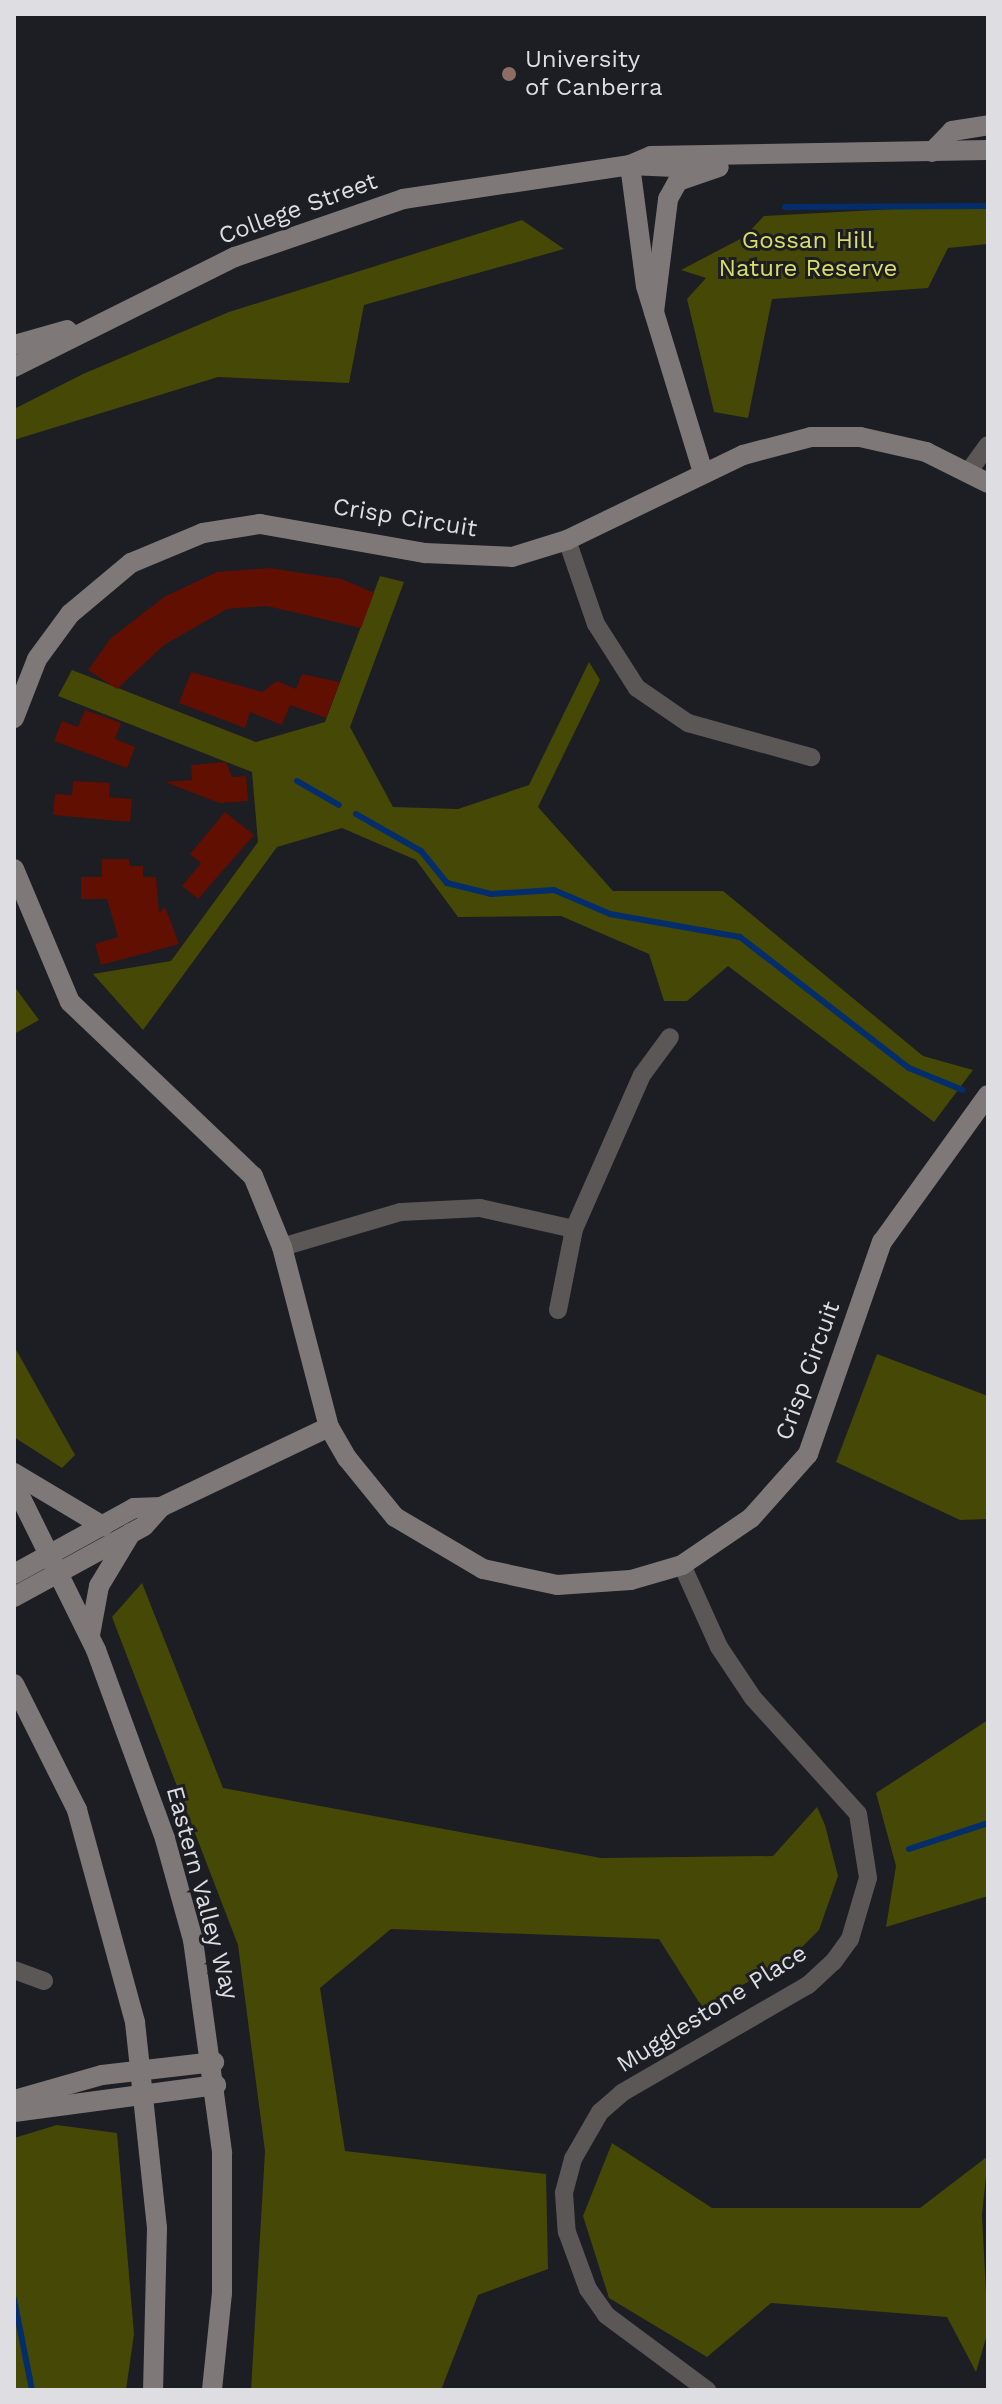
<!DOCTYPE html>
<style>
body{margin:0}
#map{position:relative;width:1002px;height:2404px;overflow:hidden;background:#1d1d24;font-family:"Work Sans",sans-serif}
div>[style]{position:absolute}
.green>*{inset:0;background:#464806}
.stream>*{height:6px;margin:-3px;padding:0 3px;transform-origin:3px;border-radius:3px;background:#042d6b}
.building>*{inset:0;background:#610f01}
.street>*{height:18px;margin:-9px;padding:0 9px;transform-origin:9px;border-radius:9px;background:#5c5757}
.secondary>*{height:20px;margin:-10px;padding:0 10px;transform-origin:10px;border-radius:10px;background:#7f7878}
.dots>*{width:22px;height:22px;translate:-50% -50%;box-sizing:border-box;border:4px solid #1d1d24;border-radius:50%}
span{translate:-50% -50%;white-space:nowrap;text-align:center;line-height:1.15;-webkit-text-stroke:6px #1d1d24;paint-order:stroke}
.poi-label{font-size:24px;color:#dddde2}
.left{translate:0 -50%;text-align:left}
.street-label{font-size:24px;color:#dddde2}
.park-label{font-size:24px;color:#dadf63}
.frame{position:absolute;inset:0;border:16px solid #dddde2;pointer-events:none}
</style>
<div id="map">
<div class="green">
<i style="clip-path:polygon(988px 204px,988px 244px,948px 248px,928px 288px,772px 299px,748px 418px,714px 412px,687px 299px,706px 278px,681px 270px,744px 237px,764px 216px)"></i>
<i style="clip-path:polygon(522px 220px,564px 249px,364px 305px,349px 383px,218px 377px,14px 440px,14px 409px,83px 374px,229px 312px)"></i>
<i style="clip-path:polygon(380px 576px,404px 582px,350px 727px,393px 807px,458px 809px,529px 785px,589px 662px,600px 680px,538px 807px,613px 891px,723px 891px,923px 1056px,973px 1070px,934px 1122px,728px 966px,687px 1001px,664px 1001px,649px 954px,561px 916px,458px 917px,416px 860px,342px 828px,277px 847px,143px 1030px,93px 974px,171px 961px,258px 842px,252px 772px,58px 696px,72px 670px,256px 742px,325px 722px)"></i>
<i style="clip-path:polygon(14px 986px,39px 1020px,14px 1034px)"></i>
<i style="clip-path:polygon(14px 1346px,75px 1455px,62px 1468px,14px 1437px)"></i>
<i style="clip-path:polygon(877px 1354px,988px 1396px,988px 1519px,960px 1520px,836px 1462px)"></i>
<i style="clip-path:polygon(142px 1583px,223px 1788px,601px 1858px,773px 1856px,817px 1807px,825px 1825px,838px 1876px,819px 1930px,790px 1959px,702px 2007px,659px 1939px,391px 1929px,320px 1988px,345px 2151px,546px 2174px,548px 2269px,478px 2295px,441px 2390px,251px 2390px,265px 2151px,238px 1945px,112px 1617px)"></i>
<i style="clip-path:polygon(988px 1720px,988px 1896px,886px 1927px,896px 1866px,876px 1793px)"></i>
<i style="clip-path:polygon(57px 2125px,117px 2133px,134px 2334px,126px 2390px,14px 2390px,14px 2138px)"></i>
<i style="clip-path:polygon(612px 2143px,712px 2208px,920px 2208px,988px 2156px,982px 2215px,988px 2331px,976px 2372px,947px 2317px,771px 2303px,707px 2357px,609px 2298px,583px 2216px)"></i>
</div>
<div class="stream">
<i style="left:785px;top:207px;width:203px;rotate:-0.3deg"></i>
<i style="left:297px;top:781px;width:48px;rotate:29.7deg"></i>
<i style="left:356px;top:814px;width:75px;rotate:29.6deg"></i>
<i style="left:421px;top:851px;width:41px;rotate:50.9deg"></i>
<i style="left:447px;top:883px;width:45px;rotate:14deg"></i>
<i style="left:491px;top:894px;width:63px;rotate:-3.6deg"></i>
<i style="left:554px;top:890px;width:61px;rotate:23.2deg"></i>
<i style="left:610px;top:914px;width:132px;rotate:10deg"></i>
<i style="left:740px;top:937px;width:214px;rotate:37.8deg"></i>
<i style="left:909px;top:1068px;width:58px;rotate:22.2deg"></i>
<i style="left:909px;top:1849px;width:83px;rotate:-18.2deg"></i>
<i style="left:14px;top:2299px;width:93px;rotate:78.8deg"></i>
</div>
<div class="building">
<i style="clip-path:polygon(269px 568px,342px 579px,374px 593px,361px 628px,267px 606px,227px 609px,164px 645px,117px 689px,88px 670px,111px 638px,164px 597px,217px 572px)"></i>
<i style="clip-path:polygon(191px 672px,262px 692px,277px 681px,296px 689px,302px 674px,340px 682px,326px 718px,290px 705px,282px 725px,250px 712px,245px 728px,179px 703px)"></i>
<i style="clip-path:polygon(85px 710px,121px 723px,115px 739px,135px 747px,127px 768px,54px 741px,62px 721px,78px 727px)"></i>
<i style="clip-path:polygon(226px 762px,232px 777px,246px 776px,248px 801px,220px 803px,165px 782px,192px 780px,191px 765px)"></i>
<i style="clip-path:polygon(73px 781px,110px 783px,109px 797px,132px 799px,130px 822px,53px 815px,55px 794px,72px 795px)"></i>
<i style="clip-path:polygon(225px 812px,254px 835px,198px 899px,182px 886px,201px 863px,190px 854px)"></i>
<i style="clip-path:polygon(102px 859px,129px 859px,129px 866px,143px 866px,143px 877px,156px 877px,159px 913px,165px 907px,179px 944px,101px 965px,95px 944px,118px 937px,107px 899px,81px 899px,81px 877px,102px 877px)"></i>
</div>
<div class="street">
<i style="left:969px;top:471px;width:32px;rotate:-54deg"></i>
<i style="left:567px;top:540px;width:89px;rotate:71deg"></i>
<i style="left:596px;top:624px;width:76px;rotate:57.4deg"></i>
<i style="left:637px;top:688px;width:62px;rotate:34.5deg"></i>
<i style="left:688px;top:723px;width:128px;rotate:15.5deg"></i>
<i style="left:282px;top:1247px;width:124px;rotate:-16.4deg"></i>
<i style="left:401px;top:1212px;width:79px;rotate:-2.9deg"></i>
<i style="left:480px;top:1208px;width:96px;rotate:12.6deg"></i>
<i style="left:558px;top:1310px;width:83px;rotate:-78.8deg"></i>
<i style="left:574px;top:1229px;width:168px;rotate:-66.2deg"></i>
<i style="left:642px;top:1075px;width:47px;rotate:-53.6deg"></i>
<i style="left:682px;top:1565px;width:90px;rotate:65.7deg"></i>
<i style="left:719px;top:1647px;width:61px;rotate:56.3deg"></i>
<i style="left:753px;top:1698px;width:156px;rotate:47.8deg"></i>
<i style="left:858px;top:1814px;width:65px;rotate:81.1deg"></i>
<i style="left:868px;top:1878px;width:64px;rotate:106.4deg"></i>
<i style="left:850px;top:1939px;width:29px;rotate:126deg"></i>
<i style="left:833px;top:1962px;width:34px;rotate:137deg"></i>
<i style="left:808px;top:1985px;width:215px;rotate:149.9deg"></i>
<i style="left:622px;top:2093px;width:29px;rotate:139deg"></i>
<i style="left:600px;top:2112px;width:54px;rotate:119.9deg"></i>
<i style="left:573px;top:2159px;width:35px;rotate:105deg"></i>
<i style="left:564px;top:2193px;width:39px;rotate:86deg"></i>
<i style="left:567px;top:2232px;width:61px;rotate:69.8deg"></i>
<i style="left:588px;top:2289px;width:32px;rotate:55deg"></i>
<i style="left:606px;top:2315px;width:126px;rotate:36.6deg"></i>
<i style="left:14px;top:1970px;width:32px;rotate:20deg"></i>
</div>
<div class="secondary">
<i style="left:932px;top:152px;width:29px;rotate:-46deg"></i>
<i style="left:952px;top:131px;width:36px;rotate:-9deg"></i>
<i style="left:630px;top:165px;width:122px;rotate:82.5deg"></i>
<i style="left:646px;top:286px;width:195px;rotate:73deg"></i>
<i style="left:630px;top:165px;width:67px;rotate:2.6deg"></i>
<i style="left:654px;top:312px;width:114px;rotate:-82.9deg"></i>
<i style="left:668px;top:199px;width:21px;rotate:-61deg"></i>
<i style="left:678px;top:181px;width:43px;rotate:-18.9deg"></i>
<i style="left:14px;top:345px;width:55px;rotate:-15.8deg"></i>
<i style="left:14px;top:367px;width:247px;rotate:-26.5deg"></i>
<i style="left:235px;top:257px;width:178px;rotate:-19deg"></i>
<i style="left:403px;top:199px;width:230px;rotate:-8.5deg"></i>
<i style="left:630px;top:165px;width:23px;rotate:-23deg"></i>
<i style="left:651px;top:156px;width:337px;rotate:-1deg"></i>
<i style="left:14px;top:718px;width:63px;rotate:-68.7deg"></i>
<i style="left:37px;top:659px;width:56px;rotate:-53.7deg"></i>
<i style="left:70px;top:614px;width:80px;rotate:-39.9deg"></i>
<i style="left:131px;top:563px;width:78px;rotate:-22.6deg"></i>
<i style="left:203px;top:533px;width:58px;rotate:-9deg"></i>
<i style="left:260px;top:524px;width:168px;rotate:10deg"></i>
<i style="left:425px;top:553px;width:87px;rotate:2.6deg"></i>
<i style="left:512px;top:557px;width:58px;rotate:-17.2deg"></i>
<i style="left:567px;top:540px;width:195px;rotate:-25.8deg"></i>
<i style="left:743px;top:455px;width:70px;rotate:-14.8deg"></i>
<i style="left:811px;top:437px;width:49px"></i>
<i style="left:860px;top:437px;width:68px;rotate:12.8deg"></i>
<i style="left:926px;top:452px;width:69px;rotate:26.6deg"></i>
<i style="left:14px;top:869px;width:144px;rotate:67.2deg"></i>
<i style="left:70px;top:1002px;width:253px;rotate:43.6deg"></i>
<i style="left:253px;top:1176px;width:77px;rotate:67.8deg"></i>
<i style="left:282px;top:1247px;width:186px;rotate:75.4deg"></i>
<i style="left:329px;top:1427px;width:36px;rotate:60deg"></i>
<i style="left:347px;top:1458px;width:76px;rotate:50.9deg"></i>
<i style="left:395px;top:1517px;width:102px;rotate:30.6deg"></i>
<i style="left:483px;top:1569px;width:76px;rotate:12.2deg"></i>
<i style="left:557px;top:1585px;width:74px;rotate:-3.9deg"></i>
<i style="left:631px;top:1580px;width:53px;rotate:-16.4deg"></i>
<i style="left:682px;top:1565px;width:83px;rotate:-34.3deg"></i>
<i style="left:751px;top:1518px;width:86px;rotate:-48.3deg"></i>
<i style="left:808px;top:1454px;width:225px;rotate:-70.8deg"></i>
<i style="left:882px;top:1242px;width:181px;rotate:-54.2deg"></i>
<i style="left:14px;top:1473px;width:104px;rotate:30.8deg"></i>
<i style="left:14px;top:1484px;width:185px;rotate:63.7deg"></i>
<i style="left:96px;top:1650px;width:201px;rotate:69.9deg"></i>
<i style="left:165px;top:1839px;width:105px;rotate:74.5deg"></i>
<i style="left:193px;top:1940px;width:215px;rotate:82.2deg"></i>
<i style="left:222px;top:2153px;width:140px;rotate:90deg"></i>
<i style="left:222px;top:2293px;width:98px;rotate:95.9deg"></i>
<i style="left:14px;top:1574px;width:137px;rotate:-28.8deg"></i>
<i style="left:134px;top:1508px;width:27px;rotate:-2deg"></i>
<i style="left:14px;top:1597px;width:148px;rotate:-28.6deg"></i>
<i style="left:144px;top:1526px;width:25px;rotate:-48deg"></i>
<i style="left:161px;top:1507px;width:186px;rotate:-25.5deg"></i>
<i style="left:90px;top:1635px;width:50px;rotate:-79.6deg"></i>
<i style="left:99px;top:1586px;width:62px;rotate:-58.9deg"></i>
<i style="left:14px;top:1684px;width:141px;rotate:63.4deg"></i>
<i style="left:77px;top:1810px;width:220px;rotate:74.7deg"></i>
<i style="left:135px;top:2022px;width:207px;rotate:83.9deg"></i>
<i style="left:157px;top:2228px;width:162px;rotate:91.4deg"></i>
<i style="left:14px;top:2100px;width:91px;rotate:-15.9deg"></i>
<i style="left:102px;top:2075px;width:113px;rotate:-6.6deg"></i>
<i style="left:14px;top:2112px;width:204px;rotate:-7.6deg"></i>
</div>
<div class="dots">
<i style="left:509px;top:74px;background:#8d6e63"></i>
</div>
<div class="poi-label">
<span class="left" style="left:525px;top:74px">University<br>of Canberra</span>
</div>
<div class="street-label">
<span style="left:298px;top:209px;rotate:-20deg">College Street</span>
<span style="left:405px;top:518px;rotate:9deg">Crisp Circuit</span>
<span style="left:808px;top:1371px;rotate:-70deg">Crisp Circuit</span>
<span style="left:202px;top:1893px;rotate:75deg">Eastern Valley Way</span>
<span style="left:712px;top:2009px;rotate:-32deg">Mugglestone Place</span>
</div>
<div class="park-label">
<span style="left:808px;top:255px">Gossan Hill<br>Nature Reserve</span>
</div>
<div class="frame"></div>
</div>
